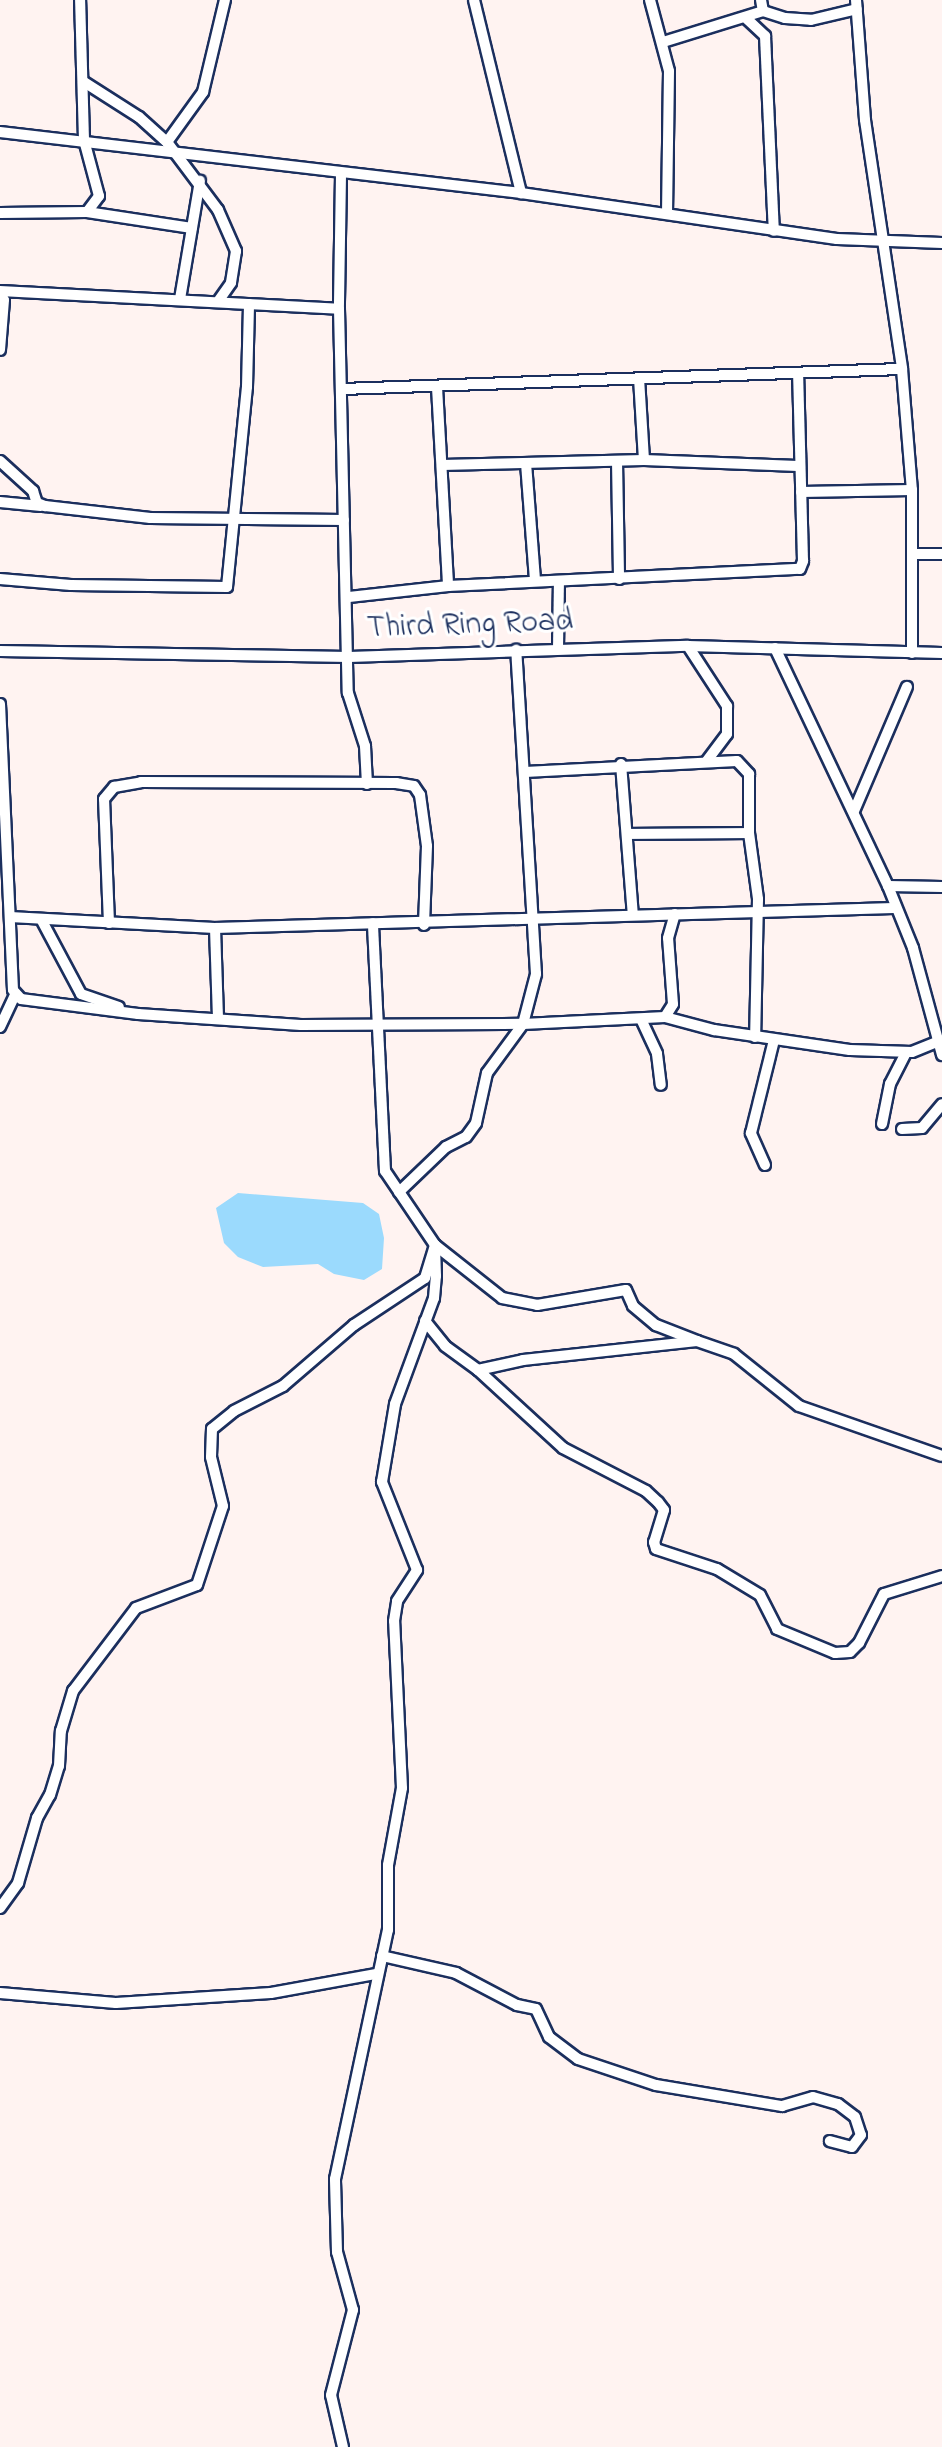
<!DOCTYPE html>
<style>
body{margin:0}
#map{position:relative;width:942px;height:2447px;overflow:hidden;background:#fff3f1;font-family:"Indie Flower",sans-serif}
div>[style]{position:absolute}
.water>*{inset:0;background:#9bdafd}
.roads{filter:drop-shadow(2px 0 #1b2f5e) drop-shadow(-2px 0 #1b2f5e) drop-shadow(0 2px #1b2f5e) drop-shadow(0 -2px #1b2f5e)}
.minor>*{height:10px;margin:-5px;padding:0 5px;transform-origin:5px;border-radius:5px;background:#fff}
span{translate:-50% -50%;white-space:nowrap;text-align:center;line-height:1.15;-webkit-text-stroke:6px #fff;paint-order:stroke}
.street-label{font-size:32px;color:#1b2f5e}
</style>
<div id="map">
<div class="water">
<i style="clip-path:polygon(238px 1193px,363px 1203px,379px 1214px,384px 1238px,382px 1269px,364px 1280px,334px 1274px,318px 1264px,263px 1267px,238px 1257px,224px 1243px,216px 1208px)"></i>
</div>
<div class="roads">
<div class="minor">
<i style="left:474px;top:0;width:199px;rotate:76.3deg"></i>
<i style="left:650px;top:0;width:73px;rotate:75deg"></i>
<i style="left:669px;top:71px;width:143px;rotate:90.8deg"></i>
<i style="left:761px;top:0;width:11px;rotate:80deg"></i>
<i style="left:763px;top:11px;width:23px;rotate:18deg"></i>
<i style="left:785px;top:18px;width:26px;rotate:4deg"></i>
<i style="left:811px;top:20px;width:47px;rotate:-13.4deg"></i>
<i style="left:856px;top:0;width:120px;rotate:85.7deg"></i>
<i style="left:865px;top:120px;width:252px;rotate:81.5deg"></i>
<i style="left:902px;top:369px;width:121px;rotate:85.3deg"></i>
<i style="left:912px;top:490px;width:163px;rotate:90deg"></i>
<i style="left:747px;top:19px;width:25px;rotate:43deg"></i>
<i style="left:765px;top:36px;width:195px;rotate:87.4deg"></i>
<i style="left:663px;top:42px;width:105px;rotate:-17.2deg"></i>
<i style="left:84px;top:82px;width:65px;rotate:32.5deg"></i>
<i style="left:139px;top:117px;width:38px;rotate:42deg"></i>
<i style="left:167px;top:142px;width:85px;rotate:53.1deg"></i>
<i style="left:218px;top:210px;width:45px;rotate:66.3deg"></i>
<i style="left:236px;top:251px;width:32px;rotate:99deg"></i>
<i style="left:231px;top:283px;width:21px;rotate:125deg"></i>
<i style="left:0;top:132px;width:525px;rotate:6.68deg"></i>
<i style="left:521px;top:193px;width:319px;rotate:8.3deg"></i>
<i style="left:837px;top:239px;width:105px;rotate:2.2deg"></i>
<i style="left:167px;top:142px;width:62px;rotate:-54.2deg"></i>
<i style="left:203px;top:92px;width:95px;rotate:-76.6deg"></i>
<i style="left:341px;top:175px;width:134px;rotate:90.9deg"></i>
<i style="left:339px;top:309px;width:384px;rotate:88.7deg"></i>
<i style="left:348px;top:693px;width:56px;rotate:72.2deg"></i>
<i style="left:365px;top:746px;width:38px;rotate:87deg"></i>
<i style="left:87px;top:212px;width:106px;rotate:8.7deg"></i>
<i style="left:0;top:213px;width:87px;rotate:-0.7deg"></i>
<i style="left:87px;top:212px;width:20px;rotate:-53deg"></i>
<i style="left:99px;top:196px;width:58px;rotate:-105deg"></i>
<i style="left:84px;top:140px;width:140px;rotate:-91.6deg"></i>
<i style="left:0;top:291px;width:339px;rotate:3deg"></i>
<i style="left:0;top:295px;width:6px;rotate:51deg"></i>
<i style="left:4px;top:300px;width:50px;rotate:94.6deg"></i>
<i style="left:180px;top:299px;width:120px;rotate:-80.4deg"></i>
<i style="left:639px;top:378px;width:82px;rotate:86.5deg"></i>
<i style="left:437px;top:387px;width:199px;rotate:86.8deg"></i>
<i style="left:342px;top:389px;width:560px;rotate:-2.05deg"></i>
<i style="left:0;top:461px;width:45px;rotate:42.3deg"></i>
<i style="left:33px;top:491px;width:13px;rotate:72deg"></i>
<i style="left:37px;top:503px;width:9px;rotate:21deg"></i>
<i style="left:45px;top:506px;width:106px;rotate:6.5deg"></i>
<i style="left:150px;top:518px;width:194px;rotate:0.6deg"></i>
<i style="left:617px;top:461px;width:118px;rotate:89deg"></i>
<i style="left:526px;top:463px;width:118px;rotate:85.6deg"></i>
<i style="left:442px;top:465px;width:202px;rotate:-1.4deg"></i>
<i style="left:644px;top:460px;width:154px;rotate:2.2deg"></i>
<i style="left:801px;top:492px;width:111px;rotate:-1deg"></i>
<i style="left:0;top:502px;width:41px;rotate:5.6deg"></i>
<i style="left:914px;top:554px;width:28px"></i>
<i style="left:0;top:579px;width:71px;rotate:4.8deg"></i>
<i style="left:71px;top:585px;width:156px;rotate:0.7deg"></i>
<i style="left:227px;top:587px;width:201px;rotate:-84.3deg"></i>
<i style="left:247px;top:387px;width:83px;rotate:-88.6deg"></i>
<i style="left:349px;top:597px;width:100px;rotate:-6.3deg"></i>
<i style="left:448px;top:586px;width:352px;rotate:-2.8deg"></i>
<i style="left:800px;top:569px;width:9px;rotate:-69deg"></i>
<i style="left:803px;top:561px;width:187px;rotate:-91.5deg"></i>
<i style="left:688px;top:646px;width:72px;rotate:57deg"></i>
<i style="left:727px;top:706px;width:28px;rotate:90deg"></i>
<i style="left:727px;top:734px;width:34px;rotate:127deg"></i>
<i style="left:775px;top:648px;width:263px;rotate:64.6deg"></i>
<i style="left:888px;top:886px;width:67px;rotate:68deg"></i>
<i style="left:913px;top:948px;width:111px;rotate:74.8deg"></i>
<i style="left:558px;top:649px;width:68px;rotate:-89.2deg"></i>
<i style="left:0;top:651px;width:349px;rotate:1deg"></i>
<i style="left:349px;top:657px;width:339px;rotate:-1.9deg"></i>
<i style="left:688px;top:646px;width:254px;rotate:1.6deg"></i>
<i style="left:0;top:704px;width:286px;rotate:87.4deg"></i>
<i style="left:13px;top:990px;width:12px;rotate:48deg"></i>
<i style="left:21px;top:999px;width:118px;rotate:7.3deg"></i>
<i style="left:138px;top:1014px;width:163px;rotate:3.9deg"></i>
<i style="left:301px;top:1025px;width:222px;rotate:-0.3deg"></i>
<i style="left:523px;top:1024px;width:142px;rotate:-2.8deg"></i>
<i style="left:665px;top:1017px;width:15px;rotate:-58deg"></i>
<i style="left:673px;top:1004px;width:66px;rotate:-94.3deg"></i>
<i style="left:668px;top:938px;width:25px;rotate:-74deg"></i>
<i style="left:621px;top:764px;width:151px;rotate:85.5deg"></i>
<i style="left:525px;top:772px;width:212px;rotate:-3deg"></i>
<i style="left:737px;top:761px;width:18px;rotate:47deg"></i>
<i style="left:749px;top:774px;width:59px;rotate:90deg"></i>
<i style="left:749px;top:833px;width:67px;rotate:82.2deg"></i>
<i style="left:758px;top:899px;width:138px;rotate:91.2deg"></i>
<i style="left:854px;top:811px;width:135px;rotate:-66.9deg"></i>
<i style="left:627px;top:834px;width:122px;rotate:-0.5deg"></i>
<i style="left:888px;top:886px;width:54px;rotate:1.1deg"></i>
<i style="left:10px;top:917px;width:205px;rotate:3.1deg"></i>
<i style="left:215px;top:928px;width:679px;rotate:-1.69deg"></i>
<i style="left:41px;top:919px;width:85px;rotate:61.9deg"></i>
<i style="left:81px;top:994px;width:40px;rotate:18.9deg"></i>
<i style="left:109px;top:923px;width:124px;rotate:-92.3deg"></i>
<i style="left:104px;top:799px;width:16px;rotate:-50deg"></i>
<i style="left:114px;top:787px;width:27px;rotate:-10deg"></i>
<i style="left:141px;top:782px;width:255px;rotate:0.2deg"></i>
<i style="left:396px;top:783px;width:18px;rotate:9deg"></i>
<i style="left:414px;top:786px;width:11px;rotate:56deg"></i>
<i style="left:420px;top:795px;width:51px;rotate:82.2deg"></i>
<i style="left:427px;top:846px;width:79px;rotate:92.2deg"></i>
<i style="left:215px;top:928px;width:89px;rotate:88.1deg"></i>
<i style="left:665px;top:1017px;width:51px;rotate:14.9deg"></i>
<i style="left:714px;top:1030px;width:137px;rotate:8.4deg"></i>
<i style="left:850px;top:1050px;width:62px;rotate:1.8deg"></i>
<i style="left:912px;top:1052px;width:29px;rotate:-22deg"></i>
<i style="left:641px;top:1019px;width:38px;rotate:65deg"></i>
<i style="left:657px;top:1054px;width:31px;rotate:83deg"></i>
<i style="left:0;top:1027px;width:35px;rotate:-65deg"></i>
<i style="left:882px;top:1124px;width:41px;rotate:-78.7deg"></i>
<i style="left:890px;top:1084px;width:36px;rotate:-63deg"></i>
<i style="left:902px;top:1129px;width:20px;rotate:-3deg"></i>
<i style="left:922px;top:1128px;width:31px;rotate:-50deg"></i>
<i style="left:765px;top:1165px;width:35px;rotate:-114deg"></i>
<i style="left:751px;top:1133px;width:96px;rotate:-76.1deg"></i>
<i style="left:399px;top:1192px;width:65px;rotate:-43.8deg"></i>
<i style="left:446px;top:1147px;width:22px;rotate:-27deg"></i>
<i style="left:466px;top:1137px;width:17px;rotate:-54deg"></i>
<i style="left:476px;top:1123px;width:51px;rotate:-77.6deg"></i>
<i style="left:487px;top:1073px;width:61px;rotate:-53.7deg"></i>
<i style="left:523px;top:1024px;width:52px;rotate:-75.4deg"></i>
<i style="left:536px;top:974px;width:325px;rotate:-93.5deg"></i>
<i style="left:425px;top:1321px;width:32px;rotate:51deg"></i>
<i style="left:445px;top:1346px;width:41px;rotate:36deg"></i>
<i style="left:478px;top:1370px;width:115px;rotate:42.5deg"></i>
<i style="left:563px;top:1448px;width:93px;rotate:27.4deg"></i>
<i style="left:646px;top:1491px;width:16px;rotate:43deg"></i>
<i style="left:658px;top:1502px;width:10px;rotate:53deg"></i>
<i style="left:664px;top:1510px;width:34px;rotate:107deg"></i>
<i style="left:654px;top:1542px;width:7px;rotate:74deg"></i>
<i style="left:656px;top:1549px;width:64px;rotate:18.2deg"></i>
<i style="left:717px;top:1569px;width:50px;rotate:31.2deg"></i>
<i style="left:760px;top:1595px;width:38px;rotate:63deg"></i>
<i style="left:777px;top:1629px;width:63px;rotate:22.5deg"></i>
<i style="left:835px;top:1653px;width:15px;rotate:-4deg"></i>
<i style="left:850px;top:1652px;width:13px;rotate:-45deg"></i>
<i style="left:859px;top:1643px;width:55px;rotate:-63deg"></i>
<i style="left:884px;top:1594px;width:61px;rotate:-17.2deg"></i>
<i style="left:478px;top:1370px;width:46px;rotate:-12.5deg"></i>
<i style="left:523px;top:1360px;width:175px;rotate:-6.2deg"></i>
<i style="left:697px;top:1341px;width:39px;rotate:19deg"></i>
<i style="left:734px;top:1354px;width:83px;rotate:38.7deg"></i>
<i style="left:799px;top:1406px;width:151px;rotate:19.3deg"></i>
<i style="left:0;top:1908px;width:31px;rotate:-54deg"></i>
<i style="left:18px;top:1883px;width:68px;rotate:-73.7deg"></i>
<i style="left:37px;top:1818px;width:26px;rotate:-61deg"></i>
<i style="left:50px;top:1795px;width:30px;rotate:-73deg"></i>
<i style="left:59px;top:1766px;width:35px;rotate:-87deg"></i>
<i style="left:61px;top:1731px;width:42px;rotate:-73.3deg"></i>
<i style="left:73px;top:1691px;width:104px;rotate:-52.8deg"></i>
<i style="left:136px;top:1608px;width:65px;rotate:-20.7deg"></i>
<i style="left:197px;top:1585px;width:83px;rotate:-71.8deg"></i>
<i style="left:223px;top:1506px;width:50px;rotate:-103.8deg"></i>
<i style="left:211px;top:1457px;width:28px;rotate:-88deg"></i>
<i style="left:212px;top:1429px;width:28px;rotate:-39deg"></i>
<i style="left:234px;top:1411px;width:55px;rotate:-27deg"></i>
<i style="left:283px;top:1386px;width:94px;rotate:-40.7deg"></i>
<i style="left:354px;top:1325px;width:85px;rotate:-33.5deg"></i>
<i style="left:425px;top:1278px;width:34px;rotate:-73deg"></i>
<i style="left:435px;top:1245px;width:85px;rotate:38.3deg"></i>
<i style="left:502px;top:1298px;width:36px;rotate:11deg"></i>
<i style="left:537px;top:1305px;width:90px;rotate:-9.6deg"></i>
<i style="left:626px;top:1290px;width:17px;rotate:66deg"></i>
<i style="left:633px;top:1306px;width:30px;rotate:40deg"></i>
<i style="left:656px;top:1325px;width:44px;rotate:21.3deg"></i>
<i style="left:382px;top:1956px;width:76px;rotate:12.9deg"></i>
<i style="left:456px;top:1973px;width:69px;rotate:27.7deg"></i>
<i style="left:517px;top:2005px;width:19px;rotate:12deg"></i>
<i style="left:536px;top:2009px;width:31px;rotate:65deg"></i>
<i style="left:549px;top:2037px;width:36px;rotate:37deg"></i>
<i style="left:578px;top:2059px;width:82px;rotate:18.4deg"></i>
<i style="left:656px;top:2085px;width:128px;rotate:9.5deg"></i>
<i style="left:782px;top:2106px;width:32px;rotate:-16deg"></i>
<i style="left:813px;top:2097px;width:26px;rotate:16deg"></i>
<i style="left:838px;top:2104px;width:21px;rotate:37deg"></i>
<i style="left:855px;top:2117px;width:19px;rotate:72deg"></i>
<i style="left:861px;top:2135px;width:15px;rotate:127deg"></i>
<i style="left:852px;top:2147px;width:23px;rotate:-165deg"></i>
<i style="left:0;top:1993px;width:116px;rotate:4.9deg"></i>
<i style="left:116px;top:2003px;width:155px;rotate:-3.7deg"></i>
<i style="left:271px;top:1993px;width:107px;rotate:-10.3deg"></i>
<i style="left:343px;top:2447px;width:53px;rotate:-103deg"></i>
<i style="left:331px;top:2395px;width:88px;rotate:-75.5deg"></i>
<i style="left:353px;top:2310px;width:60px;rotate:-105.4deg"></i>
<i style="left:337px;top:2252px;width:73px;rotate:-91.6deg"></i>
<i style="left:335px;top:2179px;width:255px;rotate:-78deg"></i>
<i style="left:388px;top:1930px;width:65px;rotate:-90deg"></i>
<i style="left:388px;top:1865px;width:78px;rotate:-79.7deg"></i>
<i style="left:402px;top:1788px;width:167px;rotate:-92.7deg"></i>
<i style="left:394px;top:1621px;width:20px;rotate:-81deg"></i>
<i style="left:397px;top:1601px;width:37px;rotate:-57deg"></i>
<i style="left:417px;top:1570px;width:95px;rotate:-111.7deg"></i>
<i style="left:382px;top:1482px;width:79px;rotate:-80.5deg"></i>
<i style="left:395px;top:1404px;width:113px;rotate:-69.8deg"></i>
<i style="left:434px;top:1298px;width:22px;rotate:-85deg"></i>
<i style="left:436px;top:1276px;width:31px;rotate:-92deg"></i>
<i style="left:435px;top:1245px;width:89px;rotate:-124deg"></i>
<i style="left:385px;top:1171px;width:248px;rotate:-92.8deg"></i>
</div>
</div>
<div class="street-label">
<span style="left:470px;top:626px;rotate:-2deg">Third Ring Road</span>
</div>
</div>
